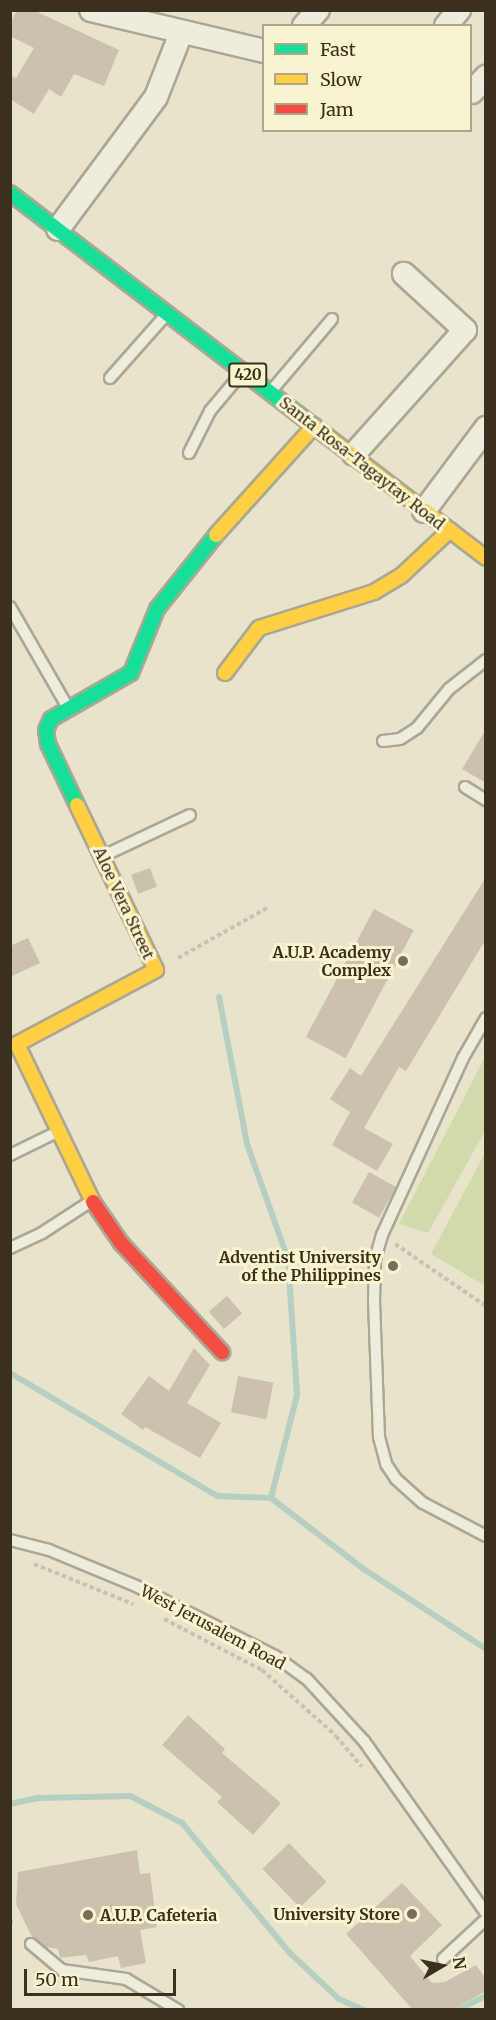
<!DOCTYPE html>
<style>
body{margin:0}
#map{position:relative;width:496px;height:2020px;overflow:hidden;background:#e7e4cb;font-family:Merriweather,serif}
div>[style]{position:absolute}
.green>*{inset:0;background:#d2daac}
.stream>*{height:6px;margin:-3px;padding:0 3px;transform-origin:3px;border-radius:3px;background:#b7cec3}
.building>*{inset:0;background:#cbc1ac;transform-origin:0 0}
.path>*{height:4px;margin-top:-2px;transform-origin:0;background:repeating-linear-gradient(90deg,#c7c3b4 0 4.5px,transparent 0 7.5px)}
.roads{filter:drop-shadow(2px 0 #aca795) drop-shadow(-2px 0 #aca795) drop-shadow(0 2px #aca795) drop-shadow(0 -2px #aca795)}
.lane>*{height:10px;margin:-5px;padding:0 5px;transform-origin:5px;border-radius:5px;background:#eeecdd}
.street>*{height:22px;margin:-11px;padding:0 11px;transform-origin:11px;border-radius:11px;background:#eeecdd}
.fast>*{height:14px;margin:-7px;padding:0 7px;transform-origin:7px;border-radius:7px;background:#16e098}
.slow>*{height:14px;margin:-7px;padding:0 7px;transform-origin:7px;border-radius:7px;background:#ffcf43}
.jam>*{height:14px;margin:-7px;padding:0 7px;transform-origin:7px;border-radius:7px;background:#f24e42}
.dots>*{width:16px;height:16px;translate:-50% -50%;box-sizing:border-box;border:3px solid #f9f4d0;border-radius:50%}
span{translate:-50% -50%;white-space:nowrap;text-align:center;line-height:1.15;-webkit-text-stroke:6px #f9f4d0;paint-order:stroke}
.shield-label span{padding:2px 4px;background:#f9f4d0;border:2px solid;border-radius:4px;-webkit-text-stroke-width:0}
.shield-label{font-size:15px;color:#3b301b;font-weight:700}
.street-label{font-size:16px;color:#3b301b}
.poi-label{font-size:16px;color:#3b301b;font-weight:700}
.right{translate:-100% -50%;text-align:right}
.left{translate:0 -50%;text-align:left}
.frame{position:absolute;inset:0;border:12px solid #3b301b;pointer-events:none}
.legend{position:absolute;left:262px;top:24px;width:210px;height:108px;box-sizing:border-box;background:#f9f4d0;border:2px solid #ada688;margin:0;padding:8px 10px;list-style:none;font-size:18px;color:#3b301b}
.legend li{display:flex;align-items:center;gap:12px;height:30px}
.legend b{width:30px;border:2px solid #ada688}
.north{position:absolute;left:412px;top:1936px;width:60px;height:60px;-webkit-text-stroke:4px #f9f4d0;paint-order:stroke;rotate:81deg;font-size:16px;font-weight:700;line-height:24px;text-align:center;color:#3b301b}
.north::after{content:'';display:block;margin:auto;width:21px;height:27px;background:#3b301b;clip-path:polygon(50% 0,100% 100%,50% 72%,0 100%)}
.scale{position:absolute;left:24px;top:1969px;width:152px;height:27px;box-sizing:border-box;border:3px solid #3b301b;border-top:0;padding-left:8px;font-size:18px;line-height:21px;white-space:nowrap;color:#3b301b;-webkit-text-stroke:4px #f9f4d0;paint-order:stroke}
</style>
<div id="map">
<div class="green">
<i style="clip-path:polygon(485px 1057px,485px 1131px,428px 1233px,399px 1224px)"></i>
<i style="clip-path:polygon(485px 1153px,485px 1286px,431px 1254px)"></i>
</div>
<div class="stream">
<i style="left:219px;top:997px;width:150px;rotate:79.2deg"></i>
<i style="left:247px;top:1144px;width:122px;rotate:70.4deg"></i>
<i style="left:288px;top:1259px;width:136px;rotate:86.2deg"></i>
<i style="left:297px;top:1395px;width:106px;rotate:104.2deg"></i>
<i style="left:10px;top:1373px;width:241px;rotate:30.7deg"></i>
<i style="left:217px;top:1496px;width:54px;rotate:2.1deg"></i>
<i style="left:271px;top:1498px;width:118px;rotate:37.5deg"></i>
<i style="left:365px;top:1570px;width:145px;rotate:33.1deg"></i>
<i style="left:10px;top:1804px;width:30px;rotate:-12deg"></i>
<i style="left:39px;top:1798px;width:91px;rotate:-1.3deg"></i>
<i style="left:130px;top:1796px;width:59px;rotate:27.4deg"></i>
<i style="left:182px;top:1823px;width:169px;rotate:50.3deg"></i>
<i style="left:290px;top:1953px;width:67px;rotate:43.2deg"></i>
<i style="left:339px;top:1999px;width:27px;rotate:24deg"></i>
<i style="left:458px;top:2010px;width:31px;rotate:-27deg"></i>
</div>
<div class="building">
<i style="clip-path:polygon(17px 10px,33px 10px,119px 50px,104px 86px,74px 74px,61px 97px,49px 89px,34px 114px,10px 99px,10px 75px,16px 78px,34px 48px,10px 36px,10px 24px)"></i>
<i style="clip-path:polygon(486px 729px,486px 783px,462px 769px)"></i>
<i style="left:150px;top:868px;width:20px;height:20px;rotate:70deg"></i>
<i style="clip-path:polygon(486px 877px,486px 939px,406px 1071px,399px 1067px,364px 1128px,393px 1144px,377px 1171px,332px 1145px,350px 1112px,330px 1099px,350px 1068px,361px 1076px)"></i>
<i style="left:374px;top:909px;width:45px;height:145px;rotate:28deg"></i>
<i style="clip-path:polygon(28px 938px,40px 963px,10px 977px,10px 946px)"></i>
<i style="left:369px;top:1172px;width:31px;height:35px;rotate:29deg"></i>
<i style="left:227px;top:1296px;width:23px;height:24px;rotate:49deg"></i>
<i style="clip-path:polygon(194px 1348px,210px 1365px,187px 1403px,221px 1423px,200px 1458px,145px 1427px,143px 1430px,121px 1414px,149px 1376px,169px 1391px)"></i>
<i style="left:238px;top:1376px;width:36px;height:37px;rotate:11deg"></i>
<i style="clip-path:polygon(188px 1715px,225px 1749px,222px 1753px,281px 1803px,253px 1835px,217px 1802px,222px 1797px,162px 1745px)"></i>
<i style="left:289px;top:1843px;width:54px;height:37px;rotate:46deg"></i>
<i style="clip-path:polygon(137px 1850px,140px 1874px,150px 1873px,157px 1927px,140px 1930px,146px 1963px,121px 1968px,118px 1956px,89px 1962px,86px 1955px,60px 1958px,58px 1949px,46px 1947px,32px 1937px,16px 1904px,18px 1872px)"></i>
<i style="clip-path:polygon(402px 1883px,442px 1925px,410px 1956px,432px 1983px,445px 1982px,476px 1965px,486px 1979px,486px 1991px,452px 2010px,413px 2010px,346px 1934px)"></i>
</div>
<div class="path">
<i style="left:178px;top:958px;width:104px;rotate:-29.3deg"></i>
<i style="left:395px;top:1244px;width:110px;rotate:34.3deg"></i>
<i style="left:34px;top:1564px;width:107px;rotate:22deg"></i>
<i style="left:164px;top:1619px;width:110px;rotate:27.5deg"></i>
<i style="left:262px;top:1670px;width:99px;rotate:41.7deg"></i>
<i style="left:336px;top:1736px;width:40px;rotate:50deg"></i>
<i style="left:10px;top:1922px;width:3px"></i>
</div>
<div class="roads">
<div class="lane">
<i style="left:110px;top:378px;width:83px;rotate:-48.4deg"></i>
<i style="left:272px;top:390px;width:93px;rotate:-49.8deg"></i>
<i style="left:189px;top:453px;width:47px;rotate:-63.4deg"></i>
<i style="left:210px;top:411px;width:48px;rotate:-50deg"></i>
<i style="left:10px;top:607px;width:114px;rotate:60.1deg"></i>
<i style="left:383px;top:741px;width:17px;rotate:-7deg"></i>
<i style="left:400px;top:739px;width:20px;rotate:-33deg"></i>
<i style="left:417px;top:728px;width:50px;rotate:-50.6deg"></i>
<i style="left:449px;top:689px;width:47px;rotate:-38.1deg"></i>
<i style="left:465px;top:787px;width:25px;rotate:32deg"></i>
<i style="left:103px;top:856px;width:96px;rotate:-25.2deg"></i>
<i style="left:486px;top:1018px;width:46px;rotate:119.9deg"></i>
<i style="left:463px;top:1058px;width:195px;rotate:114.6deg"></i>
<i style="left:382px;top:1235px;width:26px;rotate:106deg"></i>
<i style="left:375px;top:1260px;width:41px;rotate:91.4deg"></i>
<i style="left:374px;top:1301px;width:136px;rotate:87.9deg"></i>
<i style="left:379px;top:1437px;width:28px;rotate:75deg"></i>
<i style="left:386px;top:1464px;width:18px;rotate:56deg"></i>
<i style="left:396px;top:1479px;width:36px;rotate:42deg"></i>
<i style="left:423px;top:1503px;width:71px;rotate:27.6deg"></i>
<i style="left:10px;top:1155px;width:52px;rotate:-26.1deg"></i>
<i style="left:10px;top:1248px;width:35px;rotate:-25deg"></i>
<i style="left:42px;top:1233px;width:57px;rotate:-32.9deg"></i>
<i style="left:10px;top:1540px;width:40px;rotate:14.4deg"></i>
<i style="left:49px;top:1550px;width:94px;rotate:22.5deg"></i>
<i style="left:136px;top:1586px;width:156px;rotate:26.7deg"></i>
<i style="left:275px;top:1656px;width:39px;rotate:36deg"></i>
<i style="left:307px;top:1679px;width:84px;rotate:47.4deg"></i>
<i style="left:364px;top:1741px;width:211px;rotate:54.7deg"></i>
<i style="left:31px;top:1944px;width:40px;rotate:40deg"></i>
<i style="left:62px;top:1970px;width:65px;rotate:8deg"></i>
<i style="left:126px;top:1979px;width:61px;rotate:30.8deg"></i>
<i style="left:443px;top:1959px;width:59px;rotate:-42.9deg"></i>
</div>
<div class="street">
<i style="left:91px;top:10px;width:178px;rotate:13.3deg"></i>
<i style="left:304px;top:26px;width:21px;rotate:-49deg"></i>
<i style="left:446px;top:26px;width:21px;rotate:-51deg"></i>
<i style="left:472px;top:92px;width:21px;rotate:-47deg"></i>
<i style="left:58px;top:229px;width:164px;rotate:-53.4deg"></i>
<i style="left:156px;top:97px;width:69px;rotate:-68.7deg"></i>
<i style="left:354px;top:454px;width:166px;rotate:-48.2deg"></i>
<i style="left:465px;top:330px;width:83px;rotate:-137.4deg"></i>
<i style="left:424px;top:511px;width:104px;rotate:-53.2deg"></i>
</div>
<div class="fast">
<i style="left:10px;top:193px;width:399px;rotate:37.5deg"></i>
<i style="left:77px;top:805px;width:68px;rotate:-115.4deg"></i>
<i style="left:48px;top:744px;width:14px;rotate:-98deg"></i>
<i style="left:46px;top:730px;width:12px;rotate:-66deg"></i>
<i style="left:51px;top:719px;width:92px;rotate:-29.9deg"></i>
<i style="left:131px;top:673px;width:69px;rotate:-67.9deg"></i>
<i style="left:157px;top:609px;width:95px;rotate:-51.4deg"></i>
</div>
<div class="slow">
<i style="left:327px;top:436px;width:200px;rotate:37.5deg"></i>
<i style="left:216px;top:535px;width:147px;rotate:-48deg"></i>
<i style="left:225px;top:673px;width:56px;rotate:-52.9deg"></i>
<i style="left:259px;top:628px;width:121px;rotate:-17.4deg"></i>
<i style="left:374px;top:592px;width:31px;rotate:-31deg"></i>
<i style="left:401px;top:576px;width:67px;rotate:-43.2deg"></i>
<i style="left:77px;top:805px;width:183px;rotate:64.4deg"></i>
<i style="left:156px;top:970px;width:157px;rotate:152deg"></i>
<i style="left:17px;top:1044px;width:175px;rotate:64.3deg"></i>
</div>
<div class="jam">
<i style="left:93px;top:1202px;width:50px;rotate:55.7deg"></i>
<i style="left:121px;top:1243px;width:149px;rotate:47.2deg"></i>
</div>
</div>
<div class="dots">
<i style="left:403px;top:961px;background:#776f59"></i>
<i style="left:393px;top:1266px;background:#776f59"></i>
<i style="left:412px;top:1914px;background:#776f59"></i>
<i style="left:88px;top:1915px;background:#776f59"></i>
</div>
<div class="shield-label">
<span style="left:248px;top:375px">420</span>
</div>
<div class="street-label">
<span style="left:362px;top:463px;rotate:38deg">Santa Rosa-Tagaytay Road</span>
<span style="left:124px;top:903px;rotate:65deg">Aloe Vera Street</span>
<span style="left:213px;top:1627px;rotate:28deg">West Jerusalem Road</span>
</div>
<div class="poi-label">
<span class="right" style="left:391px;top:961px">A.U.P. Academy<br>Complex</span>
<span class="right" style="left:381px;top:1266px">Adventist University<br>of the Philippines</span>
<span class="right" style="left:400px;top:1914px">University Store</span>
<span class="left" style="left:100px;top:1915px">A.U.P. Cafeteria</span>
</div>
<div class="frame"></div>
<ul class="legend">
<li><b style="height:8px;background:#16e098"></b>Fast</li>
<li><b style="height:8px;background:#ffcf43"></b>Slow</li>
<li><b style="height:8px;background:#f24e42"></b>Jam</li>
</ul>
<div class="north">N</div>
<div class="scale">50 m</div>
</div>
